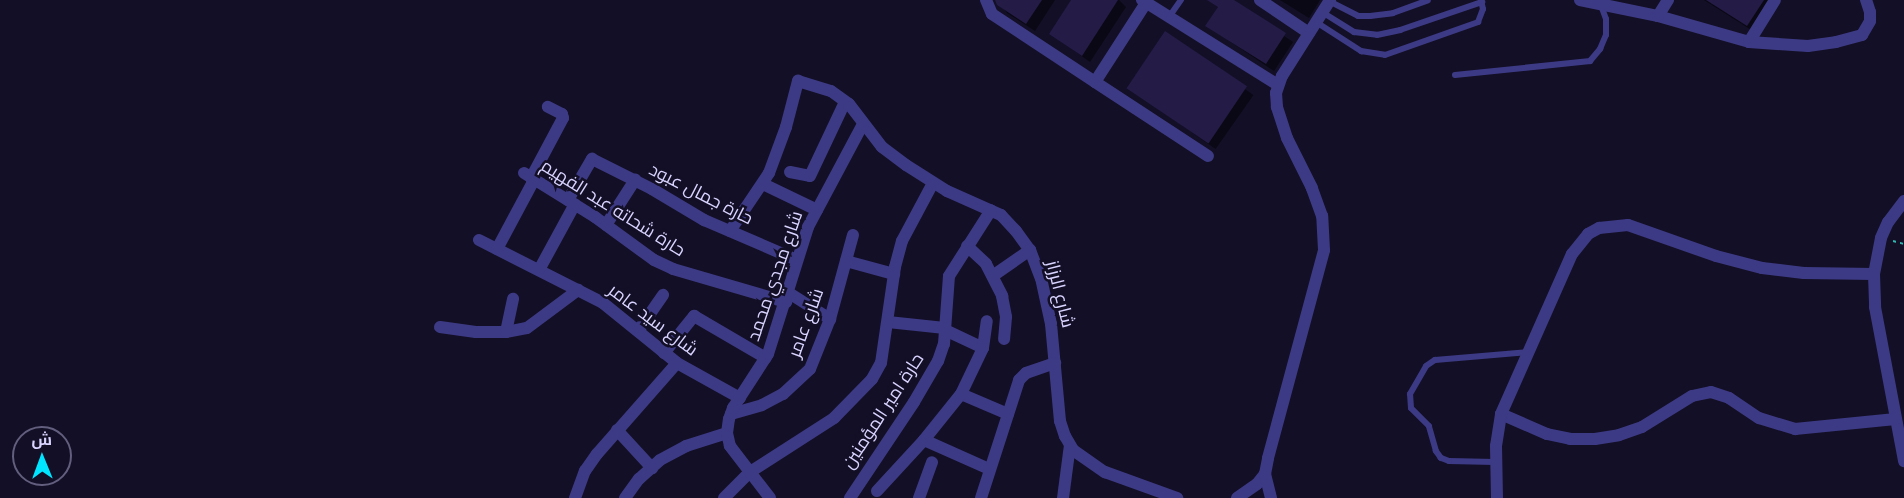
<!DOCTYPE html>
<meta charset="utf-8">
<style>
body{margin:0}
#map{position:relative;width:1904px;height:498px;overflow:hidden;background:#130f26;font-family:Figtree,Cairo,sans-serif}
div>[style]{position:absolute}
.shadow>*{inset:0;background:#0007;transform-origin:0 0}
.building>*{inset:0;background:#241b47;transform-origin:0 0}
.path>*{height:2px;margin-top:-1px;transform-origin:0;background:repeating-linear-gradient(90deg,#2fb8b0 0 3px,transparent 0 7.5px)}
.service>*{height:6px;margin:-3px;padding:0 3px;transform-origin:3px;border-radius:3px;background:#3d3a85}
.minor>*{height:12px;margin:-6px;padding:0 6px;transform-origin:6px;border-radius:6px;background:#3d3a85}
span{translate:-50% -50%;white-space:nowrap;text-align:center;line-height:1.15;-webkit-text-stroke:5px #130f26;paint-order:stroke}
.street-label{font-size:18px;color:#d9d4ff}
.north{position:absolute;left:12px;top:426px;width:60px;height:60px;box-sizing:border-box;background:#130f26;border:2px solid #625e7d;border-radius:50%;rotate:359deg;font-size:16px;font-weight:700;line-height:24px;text-align:center;color:#d9d4ff}
.north::after{content:'';display:block;margin:auto;width:21px;height:27px;background:#00e5ff;clip-path:polygon(50% 0,100% 100%,50% 72%,0 100%)}
</style>
<div id="map">
<div class="shadow">
<i style="clip-path:polygon(997px 0,1055px 0,1035px 31px,1007px 13px)"></i>
<i style="clip-path:polygon(1073px 0,1119px 0,1126px 7px,1090px 62px,1051px 34px)"></i>
<i style="clip-path:polygon(1224px 0,1231px 0,1293px 42px,1274px 71px,1207px 26px)"></i>
<i style="clip-path:polygon(1280px 0,1320px 0,1309px 18px)"></i>
<i style="clip-path:polygon(1704px 0,1770px 0,1756px 33px)"></i>
<i style="left:1165px;top:33px;width:108px;height:66px;rotate:35deg"></i>
</div>
<div class="building">
<i style="clip-path:polygon(995px 0,1042px 0,1026px 24px,997px 5px)"></i>
<i style="clip-path:polygon(1071px 0,1118px 0,1082px 56px,1049px 34px)"></i>
<i style="clip-path:polygon(1207px 0,1234px 0,1286px 33px,1266px 64px,1205px 26px,1218px 7px)"></i>
<i style="clip-path:polygon(1706px 0,1764px 0,1747px 26px)"></i>
<i style="left:1165px;top:31px;width:99px;height:69px;rotate:34deg"></i>
</div>
<div class="path">
<i style="left:1893px;top:241px;width:11px;rotate:15deg"></i>
</div>
<div class="service">
<i style="left:1329px;top:1px;width:33px;rotate:27deg"></i>
<i style="left:1358px;top:16px;width:12px"></i>
<i style="left:1370px;top:16px;width:23px;rotate:-7deg"></i>
<i style="left:1393px;top:13px;width:37px;rotate:-20deg"></i>
<i style="left:1322px;top:12px;width:38px;rotate:32deg"></i>
<i style="left:1354px;top:32px;width:23px;rotate:7deg"></i>
<i style="left:1377px;top:35px;width:24px;rotate:-12deg"></i>
<i style="left:1400px;top:30px;width:87px;rotate:-18.9deg"></i>
<i style="left:1169px;top:17px;width:21px;rotate:-55deg"></i>
<i style="left:1316px;top:22px;width:54px;rotate:32.8deg"></i>
<i style="left:1361px;top:51px;width:24px;rotate:9deg"></i>
<i style="left:1385px;top:55px;width:99px;rotate:-19.5deg"></i>
<i style="left:1478px;top:22px;width:14px;rotate:-69deg"></i>
<i style="left:1483px;top:9px;width:9px;rotate:-103deg"></i>
<i style="left:1455px;top:75px;width:136px;rotate:-5.9deg"></i>
<i style="left:1590px;top:61px;width:16px;rotate:-50deg"></i>
<i style="left:1600px;top:49px;width:15px;rotate:-67deg"></i>
<i style="left:1606px;top:35px;width:16px;rotate:-90deg"></i>
<i style="left:1606px;top:19px;width:15px;rotate:-110deg"></i>
<i style="left:1495px;top:462px;width:46px;rotate:-178.8deg"></i>
<i style="left:1449px;top:461px;width:9px;rotate:-159deg"></i>
<i style="left:1441px;top:458px;width:9px;rotate:-126deg"></i>
<i style="left:1436px;top:451px;width:26px;rotate:-106deg"></i>
<i style="left:1429px;top:426px;width:25px;rotate:-135deg"></i>
<i style="left:1411px;top:408px;width:14px;rotate:-94deg"></i>
<i style="left:1410px;top:394px;width:32px;rotate:-60deg"></i>
<i style="left:1426px;top:366px;width:11px;rotate:-34deg"></i>
<i style="left:1435px;top:360px;width:93px;rotate:-4.9deg"></i>
</div>
<div class="minor">
<i style="left:986px;top:0;width:15px;rotate:67deg"></i>
<i style="left:992px;top:14px;width:123px;rotate:33.4deg"></i>
<i style="left:1095px;top:82px;width:94px;rotate:-57.2deg"></i>
<i style="left:1142px;top:0;width:160px;rotate:32deg"></i>
<i style="left:1260px;top:0;width:59px;rotate:34deg"></i>
<i style="left:1580px;top:0;width:80px;rotate:11.6deg"></i>
<i style="left:1658px;top:16px;width:95px;rotate:15.9deg"></i>
<i style="left:1749px;top:42px;width:59px;rotate:3.9deg"></i>
<i style="left:1808px;top:46px;width:28px;rotate:-8deg"></i>
<i style="left:1836px;top:42px;width:27px;rotate:-15deg"></i>
<i style="left:1862px;top:35px;width:16px;rotate:-60deg"></i>
<i style="left:1870px;top:21px;width:9px;rotate:-90deg"></i>
<i style="left:1870px;top:12px;width:13px;rotate:-108deg"></i>
<i style="left:1658px;top:16px;width:19px;rotate:-58deg"></i>
<i style="left:1749px;top:42px;width:49px;rotate:-58.2deg"></i>
<i style="left:1095px;top:82px;width:135px;rotate:33.2deg"></i>
<i style="left:790px;top:172px;width:20px;rotate:11deg"></i>
<i style="left:810px;top:176px;width:82px;rotate:-64.7deg"></i>
<i style="left:524px;top:173px;width:84px;rotate:31.8deg"></i>
<i style="left:595px;top:217px;width:73px;rotate:36.1deg"></i>
<i style="left:654px;top:260px;width:21px;rotate:25deg"></i>
<i style="left:673px;top:269px;width:118px;rotate:16.3deg"></i>
<i style="left:531px;top:178px;width:68px;rotate:-61.9deg"></i>
<i style="left:563px;top:118px;width:4px;rotate:-104deg"></i>
<i style="left:562px;top:114px;width:16px;rotate:-153deg"></i>
<i style="left:763px;top:184px;width:60px;rotate:25.7deg"></i>
<i style="left:568px;top:200px;width:48px;rotate:-59.7deg"></i>
<i style="left:592px;top:159px;width:67px;rotate:26.6deg"></i>
<i style="left:652px;top:189px;width:61px;rotate:30.8deg"></i>
<i style="left:704px;top:220px;width:101px;rotate:23.3deg"></i>
<i style="left:1904px;top:201px;width:26px;rotate:127deg"></i>
<i style="left:1888px;top:222px;width:17px;rotate:114deg"></i>
<i style="left:1881px;top:238px;width:37px;rotate:101deg"></i>
<i style="left:1874px;top:274px;width:33px;rotate:88deg"></i>
<i style="left:1875px;top:307px;width:157px;rotate:79.3deg"></i>
<i style="left:606px;top:225px;width:54px;rotate:-57.2deg"></i>
<i style="left:730px;top:231px;width:70px;rotate:-56.1deg"></i>
<i style="left:769px;top:173px;width:49px;rotate:-69.7deg"></i>
<i style="left:786px;top:127px;width:48px;rotate:-75.4deg"></i>
<i style="left:798px;top:81px;width:34px;rotate:17deg"></i>
<i style="left:831px;top:91px;width:22px;rotate:36deg"></i>
<i style="left:849px;top:104px;width:54px;rotate:52.5deg"></i>
<i style="left:882px;top:147px;width:30px;rotate:37deg"></i>
<i style="left:906px;top:165px;width:49px;rotate:32.4deg"></i>
<i style="left:947px;top:191px;width:59px;rotate:24deg"></i>
<i style="left:1001px;top:215px;width:22px;rotate:47deg"></i>
<i style="left:1016px;top:231px;width:24px;rotate:54deg"></i>
<i style="left:1030px;top:250px;width:30px;rotate:69deg"></i>
<i style="left:1041px;top:278px;width:47px;rotate:77.7deg"></i>
<i style="left:1051px;top:324px;width:97px;rotate:84.7deg"></i>
<i style="left:1060px;top:421px;width:16px;rotate:72deg"></i>
<i style="left:1065px;top:436px;width:16px;rotate:60deg"></i>
<i style="left:1073px;top:450px;width:39px;rotate:35deg"></i>
<i style="left:1105px;top:472px;width:77px;rotate:19.9deg"></i>
<i style="left:479px;top:240px;width:139px;rotate:26.9deg"></i>
<i style="left:603px;top:303px;width:95px;rotate:39deg"></i>
<i style="left:677px;top:363px;width:72px;rotate:29.1deg"></i>
<i style="left:967px;top:246px;width:26px;rotate:43deg"></i>
<i style="left:986px;top:264px;width:36px;rotate:63deg"></i>
<i style="left:1002px;top:296px;width:21px;rotate:79deg"></i>
<i style="left:1006px;top:317px;width:22px;rotate:95deg"></i>
<i style="left:497px;top:249px;width:78px;rotate:-61.8deg"></i>
<i style="left:846px;top:261px;width:50px;rotate:15.2deg"></i>
<i style="left:539px;top:270px;width:75px;rotate:-61.4deg"></i>
<i style="left:994px;top:275px;width:44px;rotate:-34.8deg"></i>
<i style="left:789px;top:293px;width:49px;rotate:32.4deg"></i>
<i style="left:888px;top:322px;width:57px;rotate:6deg"></i>
<i style="left:440px;top:327px;width:36px;rotate:8deg"></i>
<i style="left:476px;top:332px;width:30px"></i>
<i style="left:506px;top:332px;width:21px;rotate:-11deg"></i>
<i style="left:527px;top:328px;width:64px;rotate:-36.7deg"></i>
<i style="left:945px;top:330px;width:42px;rotate:25.3deg"></i>
<i style="left:638px;top:331px;width:44px;rotate:-55.2deg"></i>
<i style="left:506px;top:332px;width:34px;rotate:-78deg"></i>
<i style="left:664px;top:353px;width:48px;rotate:-51deg"></i>
<i style="left:694px;top:316px;width:83px;rotate:30.3deg"></i>
<i style="left:961px;top:394px;width:51px;rotate:23.1deg"></i>
<i style="left:731px;top:414px;width:32px;rotate:-16deg"></i>
<i style="left:762px;top:405px;width:24px;rotate:-28deg"></i>
<i style="left:783px;top:394px;width:37px;rotate:-43deg"></i>
<i style="left:810px;top:369px;width:54px;rotate:-68.2deg"></i>
<i style="left:830px;top:319px;width:87px;rotate:-74.7deg"></i>
<i style="left:1501px;top:414px;width:50px;rotate:23.5deg"></i>
<i style="left:1547px;top:434px;width:24px;rotate:12deg"></i>
<i style="left:1570px;top:439px;width:25px"></i>
<i style="left:1595px;top:439px;width:24px;rotate:-9deg"></i>
<i style="left:1619px;top:435px;width:24px;rotate:-19deg"></i>
<i style="left:1642px;top:427px;width:59px;rotate:-31.8deg"></i>
<i style="left:1692px;top:396px;width:19px;rotate:-12deg"></i>
<i style="left:1711px;top:392px;width:19px;rotate:18deg"></i>
<i style="left:1729px;top:398px;width:36px;rotate:34deg"></i>
<i style="left:1759px;top:418px;width:38px;rotate:17deg"></i>
<i style="left:1795px;top:429px;width:101px;rotate:-5.7deg"></i>
<i style="left:617px;top:430px;width:52px;rotate:47.4deg"></i>
<i style="left:924px;top:440px;width:71px;rotate:24deg"></i>
<i style="left:877px;top:491px;width:69px;rotate:-47.3deg"></i>
<i style="left:924px;top:440px;width:59px;rotate:-51.2deg"></i>
<i style="left:961px;top:394px;width:51px;rotate:-64.4deg"></i>
<i style="left:983px;top:348px;width:27px;rotate:-82deg"></i>
<i style="left:575px;top:498px;width:29px;rotate:-70deg"></i>
<i style="left:585px;top:471px;width:21px;rotate:-55deg"></i>
<i style="left:597px;top:454px;width:121px;rotate:-48.7deg"></i>
<i style="left:625px;top:498px;width:24px;rotate:-54deg"></i>
<i style="left:639px;top:479px;width:28px;rotate:-42deg"></i>
<i style="left:660px;top:460px;width:30px;rotate:-28deg"></i>
<i style="left:686px;top:446px;width:43px;rotate:-17.6deg"></i>
<i style="left:724px;top:498px;width:37px;rotate:-45deg"></i>
<i style="left:750px;top:472px;width:100px;rotate:-32.7deg"></i>
<i style="left:834px;top:418px;width:54px;rotate:-45.7deg"></i>
<i style="left:872px;top:379px;width:18px;rotate:-61deg"></i>
<i style="left:881px;top:363px;width:97px;rotate:-81.7deg"></i>
<i style="left:895px;top:267px;width:27px;rotate:-75deg"></i>
<i style="left:902px;top:241px;width:66px;rotate:-61.9deg"></i>
<i style="left:770px;top:498px;width:66px;rotate:-127.6deg"></i>
<i style="left:730px;top:446px;width:13px;rotate:-103deg"></i>
<i style="left:727px;top:433px;width:14px;rotate:-82deg"></i>
<i style="left:729px;top:419px;width:12px;rotate:-70deg"></i>
<i style="left:733px;top:408px;width:64px;rotate:-57.1deg"></i>
<i style="left:768px;top:354px;width:133px;rotate:-72.5deg"></i>
<i style="left:808px;top:227px;width:117px;rotate:-61.9deg"></i>
<i style="left:850px;top:498px;width:115px;rotate:-56.3deg"></i>
<i style="left:914px;top:402px;width:48px;rotate:-59.7deg"></i>
<i style="left:938px;top:361px;width:18px;rotate:-71deg"></i>
<i style="left:944px;top:344px;width:68px;rotate:-85.8deg"></i>
<i style="left:949px;top:276px;width:78px;rotate:-57.5deg"></i>
<i style="left:919px;top:498px;width:38px;rotate:-70deg"></i>
<i style="left:981px;top:498px;width:124px;rotate:-72.1deg"></i>
<i style="left:1019px;top:380px;width:10px;rotate:-45deg"></i>
<i style="left:1026px;top:373px;width:31px;rotate:-19deg"></i>
<i style="left:1063px;top:498px;width:53px;rotate:-82.5deg"></i>
<i style="left:1237px;top:498px;width:24px;rotate:-35deg"></i>
<i style="left:1257px;top:484px;width:13px;rotate:-51deg"></i>
<i style="left:1271px;top:498px;width:25px;rotate:-104deg"></i>
<i style="left:1265px;top:474px;width:16px;rotate:-79deg"></i>
<i style="left:1268px;top:458px;width:215px;rotate:-74.9deg"></i>
<i style="left:1324px;top:250px;width:34px;rotate:-93deg"></i>
<i style="left:1322px;top:216px;width:30px;rotate:-110deg"></i>
<i style="left:1312px;top:188px;width:56px;rotate:-116.6deg"></i>
<i style="left:1287px;top:138px;width:33px;rotate:-108deg"></i>
<i style="left:1277px;top:107px;width:14px;rotate:-94deg"></i>
<i style="left:1276px;top:93px;width:18px;rotate:-71deg"></i>
<i style="left:1282px;top:76px;width:90px;rotate:-57.7deg"></i>
<i style="left:1497px;top:498px;width:52px;rotate:-91.1deg"></i>
<i style="left:1496px;top:446px;width:32px;rotate:-81deg"></i>
<i style="left:1501px;top:414px;width:175px;rotate:-66.1deg"></i>
<i style="left:1572px;top:254px;width:26px;rotate:-51deg"></i>
<i style="left:1588px;top:234px;width:13px;rotate:-29deg"></i>
<i style="left:1599px;top:228px;width:29px;rotate:-6deg"></i>
<i style="left:1628px;top:225px;width:93px;rotate:19.4deg"></i>
<i style="left:1716px;top:256px;width:48px;rotate:14.6deg"></i>
<i style="left:1762px;top:268px;width:42px;rotate:6.8deg"></i>
<i style="left:1804px;top:273px;width:70px;rotate:0.8deg"></i>
</div>
<div class="street-label">
<span style="left:701px;top:194px;rotate:27deg">حارة جمال عبود</span>
<span style="left:613px;top:208px;rotate:32deg">حارة شحاته عبد الفهيم</span>
<span style="left:775px;top:276px;rotate:-71deg">شارع مجدي محمد</span>
<span style="left:1060px;top:294px;rotate:76deg">شارع الرزاز</span>
<span style="left:653px;top:320px;rotate:37deg">شارع سيد عامر</span>
<span style="left:806px;top:323px;rotate:-70deg">شارع عامر</span>
<span style="left:883px;top:411px;rotate:-57deg">حارة امير المؤمنين</span>
</div>
<div class="north">ش</div>
</div>
